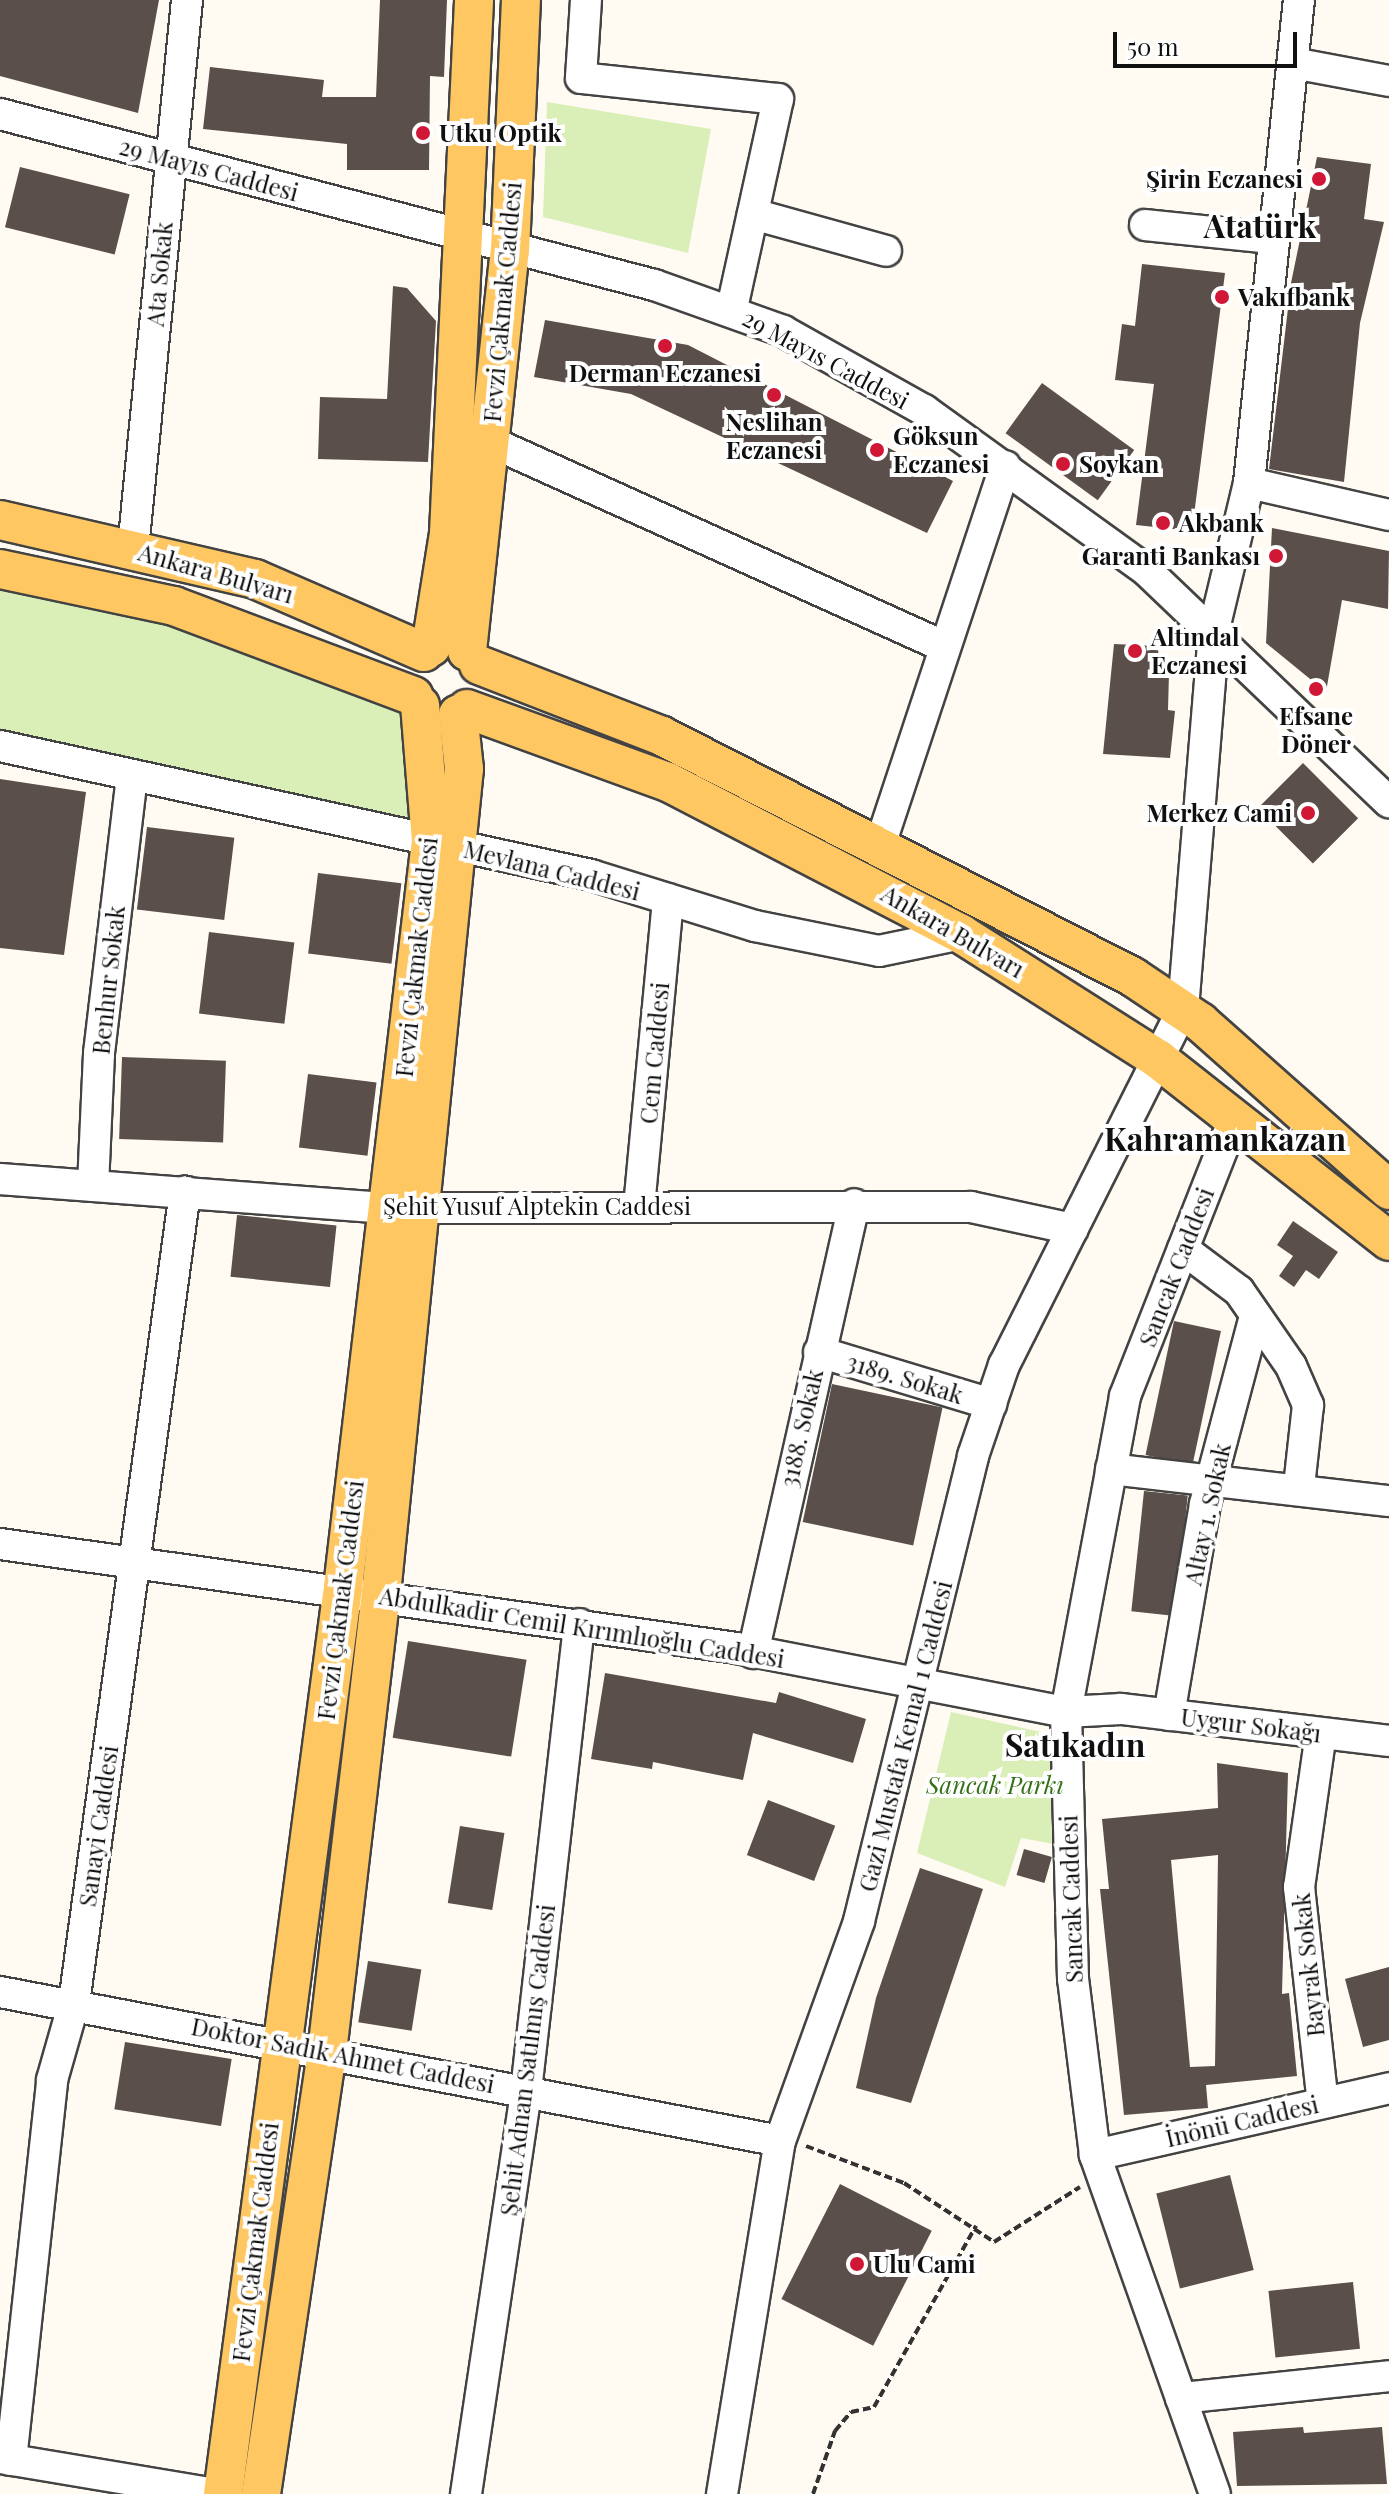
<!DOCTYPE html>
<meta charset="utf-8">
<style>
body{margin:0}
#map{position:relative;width:1389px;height:2494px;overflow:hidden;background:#fffbf2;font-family:"Playfair Display",serif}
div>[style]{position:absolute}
.green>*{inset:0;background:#daefb7}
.building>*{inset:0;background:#5a4f4b;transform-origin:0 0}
.path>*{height:4px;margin-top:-2px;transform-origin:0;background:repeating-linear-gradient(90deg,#323232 0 8px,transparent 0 12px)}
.roads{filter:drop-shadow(2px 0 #434343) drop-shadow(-2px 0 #434343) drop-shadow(0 2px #434343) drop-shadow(0 -2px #434343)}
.minor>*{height:30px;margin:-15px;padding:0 15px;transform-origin:15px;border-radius:15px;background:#fff}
.major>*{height:38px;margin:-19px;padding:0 19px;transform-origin:19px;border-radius:19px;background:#ffc762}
.dots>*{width:22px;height:22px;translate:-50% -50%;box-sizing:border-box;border:4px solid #fff;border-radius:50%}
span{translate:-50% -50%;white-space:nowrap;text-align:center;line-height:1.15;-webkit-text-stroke:8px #fff;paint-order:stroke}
.poi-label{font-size:24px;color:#101010;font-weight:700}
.left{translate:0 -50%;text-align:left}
.right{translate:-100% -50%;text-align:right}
.street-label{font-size:24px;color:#101010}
.park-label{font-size:24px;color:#347017;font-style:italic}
.district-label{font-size:32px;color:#101010;font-weight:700}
.scale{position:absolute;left:1113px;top:32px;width:184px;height:36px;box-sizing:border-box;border:4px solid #101010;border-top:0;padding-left:10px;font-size:24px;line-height:28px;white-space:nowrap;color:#101010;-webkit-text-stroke:6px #fff;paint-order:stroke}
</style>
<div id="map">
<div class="green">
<i style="clip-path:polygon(547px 102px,711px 129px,688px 253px,543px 217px)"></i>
<i style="clip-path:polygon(0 589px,156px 621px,408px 708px,420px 828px,0 736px)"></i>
<i style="clip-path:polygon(951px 1712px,1055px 1735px,1054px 1844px,1021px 1838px,1005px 1887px,917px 1853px)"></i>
</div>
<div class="building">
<i style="clip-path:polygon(0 0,159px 0,138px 113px,0 76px)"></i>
<i style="clip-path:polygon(380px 0,447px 0,444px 77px,430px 76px,429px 170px,347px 170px,347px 144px,203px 129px,210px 67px,324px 80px,322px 97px,376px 97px)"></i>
<i style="clip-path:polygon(1317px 157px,1371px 164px,1364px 219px,1384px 222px,1360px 323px,1344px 482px,1269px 469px,1291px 283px)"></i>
<i style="left:20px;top:167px;width:113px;height:62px;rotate:14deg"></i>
<i style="clip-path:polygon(1142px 264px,1225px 273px,1192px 531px,1136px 525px,1154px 384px,1115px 380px,1122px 324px,1135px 326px)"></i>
<i style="clip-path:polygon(393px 286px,407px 288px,436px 321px,428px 462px,318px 459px,320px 397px,387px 399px)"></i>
<i style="clip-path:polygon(545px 320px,688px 345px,953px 481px,927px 533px,631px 394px,534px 377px)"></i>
<i style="left:1042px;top:383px;width:114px;height:62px;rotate:36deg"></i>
<i style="clip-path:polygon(1272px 528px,1389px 551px,1388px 609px,1342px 600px,1326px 692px,1266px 643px)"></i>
<i style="clip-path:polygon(1114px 644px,1158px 646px,1159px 670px,1169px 673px,1168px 710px,1175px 711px,1170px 758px,1103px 754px)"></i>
<i style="left:1303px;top:763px;width:78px;height:64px;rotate:45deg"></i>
<i style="clip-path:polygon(0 779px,86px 792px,64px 955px,0 948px)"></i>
<i style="left:147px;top:827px;width:88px;height:83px;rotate:7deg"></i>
<i style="left:318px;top:873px;width:84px;height:81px;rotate:7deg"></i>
<i style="left:209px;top:932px;width:86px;height:82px;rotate:7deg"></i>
<i style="left:122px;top:1057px;width:104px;height:82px;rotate:2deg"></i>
<i style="left:308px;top:1074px;width:69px;height:74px;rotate:7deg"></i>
<i style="left:237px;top:1215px;width:100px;height:62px;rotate:6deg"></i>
<i style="clip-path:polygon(1293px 1221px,1338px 1252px,1319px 1279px,1306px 1270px,1294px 1287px,1279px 1276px,1293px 1256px,1277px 1245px)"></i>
<i style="left:1174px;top:1321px;width:48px;height:137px;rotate:12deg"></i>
<i style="left:832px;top:1384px;width:113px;height:141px;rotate:12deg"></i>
<i style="left:1144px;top:1491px;width:44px;height:121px;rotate:6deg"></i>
<i style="left:408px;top:1641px;width:120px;height:98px;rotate:9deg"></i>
<i style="clip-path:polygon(605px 1673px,776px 1703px,779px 1692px,866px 1719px,853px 1763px,753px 1733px,743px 1780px,653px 1762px,652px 1769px,591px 1759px)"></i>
<i style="clip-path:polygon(evenodd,1217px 1763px,1288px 1773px,1282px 1994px,1289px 1993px,1297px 2076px,1206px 2085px,1208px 2108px,1124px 2115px,1100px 1889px,1109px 1889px,1102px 1819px,1218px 1808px,1217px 1763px,1218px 1855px,1215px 2066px,1190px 2067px,1171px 1860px,1218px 1855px)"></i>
<i style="left:768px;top:1800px;width:72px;height:59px;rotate:21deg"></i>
<i style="left:460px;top:1826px;width:45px;height:78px;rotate:9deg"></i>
<i style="left:1024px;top:1849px;width:29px;height:27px;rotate:16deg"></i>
<i style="clip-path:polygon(920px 1868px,983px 1889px,911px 2103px,856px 2088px,876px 1998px)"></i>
<i style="left:368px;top:1961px;width:54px;height:62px;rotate:9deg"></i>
<i style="clip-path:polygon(1389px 1967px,1389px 2040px,1363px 2047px,1345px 1979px)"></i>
<i style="left:125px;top:2042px;width:108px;height:68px;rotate:9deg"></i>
<i style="left:1230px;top:2175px;width:98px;height:76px;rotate:76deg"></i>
<i style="left:840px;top:2184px;width:103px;height:129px;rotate:27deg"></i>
<i style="left:1353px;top:2282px;width:67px;height:85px;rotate:84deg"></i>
<i style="clip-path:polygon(1303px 2427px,1304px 2433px,1382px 2427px,1387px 2484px,1237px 2486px,1233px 2432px)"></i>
</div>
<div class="path">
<i style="left:806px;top:2146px;width:105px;rotate:20.7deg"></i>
<i style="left:904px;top:2183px;width:108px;rotate:33.2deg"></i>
<i style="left:994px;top:2242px;width:102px;rotate:-32.6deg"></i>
<i style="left:813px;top:2494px;width:67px;rotate:-70.8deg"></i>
<i style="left:835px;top:2431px;width:25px;rotate:-50deg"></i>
<i style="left:851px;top:2412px;width:24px;rotate:-12deg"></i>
<i style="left:874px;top:2407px;width:208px;rotate:-60.6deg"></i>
</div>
<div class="roads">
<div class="minor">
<i style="left:586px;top:0;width:78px;rotate:93.7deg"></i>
<i style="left:581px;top:78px;width:198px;rotate:6.1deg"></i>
<i style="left:778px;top:99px;width:215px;rotate:102.4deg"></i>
<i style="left:1293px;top:63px;width:98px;rotate:10.6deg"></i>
<i style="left:0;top:114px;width:676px;rotate:14.65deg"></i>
<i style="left:654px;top:285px;width:137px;rotate:19.6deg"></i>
<i style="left:783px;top:331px;width:162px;rotate:29.3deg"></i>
<i style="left:924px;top:410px;width:275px;rotate:35.8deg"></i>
<i style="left:1147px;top:571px;width:335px;rotate:43.7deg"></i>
<i style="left:753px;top:214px;width:138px;rotate:15.5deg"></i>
<i style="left:1145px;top:225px;width:127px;rotate:5.9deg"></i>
<i style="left:491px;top:442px;width:498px;rotate:24.3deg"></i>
<i style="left:1249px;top:483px;width:144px;rotate:12.9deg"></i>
<i style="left:133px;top:549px;width:552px;rotate:-84.38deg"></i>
<i style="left:0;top:746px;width:605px;rotate:12.31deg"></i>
<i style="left:591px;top:875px;width:172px;rotate:17.3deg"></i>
<i style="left:755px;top:926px;width:126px;rotate:11.4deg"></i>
<i style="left:879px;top:951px;width:84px;rotate:-11.7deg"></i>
<i style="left:880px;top:845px;width:399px;rotate:-71.7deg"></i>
<i style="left:0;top:1179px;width:390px;rotate:4.3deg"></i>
<i style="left:389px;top:1208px;width:582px;rotate:-0.1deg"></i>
<i style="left:971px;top:1207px;width:104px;rotate:12.2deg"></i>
<i style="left:93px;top:1186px;width:133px;rotate:-87.4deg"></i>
<i style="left:99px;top:1053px;width:280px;rotate:-83.2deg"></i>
<i style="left:639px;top:1207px;width:309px;rotate:-84.6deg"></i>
<i style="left:1183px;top:1249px;width:70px;rotate:36.9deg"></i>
<i style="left:1239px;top:1291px;width:91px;rotate:55.3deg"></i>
<i style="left:1291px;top:1366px;width:43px;rotate:66.4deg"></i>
<i style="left:1308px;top:1405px;width:81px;rotate:96.3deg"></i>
<i style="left:819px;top:1352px;width:180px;rotate:16.8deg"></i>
<i style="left:1111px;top:1469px;width:280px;rotate:6.6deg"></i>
<i style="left:0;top:1544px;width:743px;rotate:8.04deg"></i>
<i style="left:736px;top:1648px;width:336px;rotate:11deg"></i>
<i style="left:1066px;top:1712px;width:55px;rotate:-3.1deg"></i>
<i style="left:1121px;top:1709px;width:270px;rotate:6.8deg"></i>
<i style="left:753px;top:1653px;width:460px;rotate:-77.3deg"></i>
<i style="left:1169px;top:1715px;width:214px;rotate:-80.3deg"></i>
<i style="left:1205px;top:1504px;width:195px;rotate:-75.1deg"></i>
<i style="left:1321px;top:1733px;width:156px;rotate:98.1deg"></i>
<i style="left:1299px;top:1887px;width:217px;rotate:83.7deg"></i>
<i style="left:0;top:1992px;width:794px;rotate:10.81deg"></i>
<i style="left:1095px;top:2155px;width:302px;rotate:-12.8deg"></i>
<i style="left:1181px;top:2398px;width:209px;rotate:-6deg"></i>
<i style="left:0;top:2458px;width:217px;rotate:9.5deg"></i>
<i style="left:11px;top:2460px;width:382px;rotate:-83.8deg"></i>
<i style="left:52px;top:2080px;width:80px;rotate:-74.1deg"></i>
<i style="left:74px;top:2003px;width:819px;rotate:-82.21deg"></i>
<i style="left:466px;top:2494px;width:407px;rotate:-81.5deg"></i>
<i style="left:526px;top:2091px;width:470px;rotate:-83.5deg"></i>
<i style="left:722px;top:2494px;width:358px;rotate:-80.7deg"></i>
<i style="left:780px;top:2141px;width:234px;rotate:-70.2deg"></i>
<i style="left:859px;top:1921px;width:479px;rotate:-76.2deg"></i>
<i style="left:973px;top:1456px;width:96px;rotate:-71.2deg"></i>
<i style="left:1004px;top:1365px;width:398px;rotate:-63.3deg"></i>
<i style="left:1183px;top:1009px;width:381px;rotate:-85.3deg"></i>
<i style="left:1214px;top:629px;width:150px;rotate:-76.5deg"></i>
<i style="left:1249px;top:483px;width:486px;rotate:-84.1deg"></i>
<i style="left:1215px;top:2494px;width:360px;rotate:-109.5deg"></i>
<i style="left:1095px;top:2155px;width:177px;rotate:-97.1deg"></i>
<i style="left:1073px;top:1979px;width:267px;rotate:-91.5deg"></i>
<i style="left:1066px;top:1712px;width:321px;rotate:-79.4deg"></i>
<i style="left:1125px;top:1396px;width:300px;rotate:-68.5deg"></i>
</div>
<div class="major">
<i style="left:0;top:520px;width:262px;rotate:13deg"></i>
<i style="left:255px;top:579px;width:184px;rotate:23.4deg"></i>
<i style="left:0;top:569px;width:178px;rotate:12deg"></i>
<i style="left:174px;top:606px;width:256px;rotate:20.6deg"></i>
<i style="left:431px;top:647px;width:115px;rotate:-81deg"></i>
<i style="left:449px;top:533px;width:534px;rotate:-87.31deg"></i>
<i style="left:467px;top:651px;width:402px;rotate:-83.9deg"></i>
<i style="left:510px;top:251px;width:251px;rotate:-87.5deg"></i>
<i style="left:479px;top:665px;width:196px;rotate:21.2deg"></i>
<i style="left:662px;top:736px;width:529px;rotate:27.1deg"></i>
<i style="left:1133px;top:977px;width:81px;rotate:33.9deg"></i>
<i style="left:1200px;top:1022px;width:253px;rotate:41.6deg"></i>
<i style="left:467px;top:709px;width:214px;rotate:20deg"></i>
<i style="left:668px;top:782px;width:330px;rotate:27.4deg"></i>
<i style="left:961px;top:934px;width:233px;rotate:32.4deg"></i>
<i style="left:1158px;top:1059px;width:294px;rotate:38.2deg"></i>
<i style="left:223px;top:2494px;width:914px;rotate:-82.46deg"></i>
<i style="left:343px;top:1588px;width:752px;rotate:-83.28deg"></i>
<i style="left:431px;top:841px;width:136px;rotate:-94.6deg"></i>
<i style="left:261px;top:2494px;width:447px;rotate:-81.5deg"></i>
<i style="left:327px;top:2052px;width:461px;rotate:-83.3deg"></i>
<i style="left:381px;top:1594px;width:829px;rotate:-84.26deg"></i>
<i style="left:464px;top:769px;width:55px;rotate:-96.2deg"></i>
</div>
</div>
<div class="dots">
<i style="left:423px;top:133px;background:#d01735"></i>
<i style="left:1319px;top:179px;background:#d01735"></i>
<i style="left:1222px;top:297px;background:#d01735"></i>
<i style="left:665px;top:346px;background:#d01735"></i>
<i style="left:774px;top:395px;background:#d01735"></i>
<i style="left:877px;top:450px;background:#d01735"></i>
<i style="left:1063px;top:464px;background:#d01735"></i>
<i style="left:1163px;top:523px;background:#d01735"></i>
<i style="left:1276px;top:556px;background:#d01735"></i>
<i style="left:1135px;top:651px;background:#d01735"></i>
<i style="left:1316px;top:689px;background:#d01735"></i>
<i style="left:1308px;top:813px;background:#d01735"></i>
<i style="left:857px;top:2264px;background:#d01735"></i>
</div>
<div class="poi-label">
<span class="left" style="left:439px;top:133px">Utku Optik</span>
<span class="right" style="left:1303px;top:179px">Şirin Eczanesi</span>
<span class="left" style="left:1238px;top:297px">Vakıfbank</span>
<span style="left:665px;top:373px">Derman Eczanesi</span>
<span style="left:774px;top:436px">Neslihan<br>Eczanesi</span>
<span class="left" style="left:893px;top:450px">Göksun<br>Eczanesi</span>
<span class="left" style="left:1079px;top:464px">Soykan</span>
<span class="left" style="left:1179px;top:523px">Akbank</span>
<span class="right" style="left:1260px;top:556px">Garanti Bankası</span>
<span class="left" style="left:1151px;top:651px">Altındal<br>Eczanesi</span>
<span style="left:1316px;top:730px">Efsane<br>Döner</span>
<span class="right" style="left:1292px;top:813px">Merkez Cami</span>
<span class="left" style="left:873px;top:2264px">Ulu Cami</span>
</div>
<div class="street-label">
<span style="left:209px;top:169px;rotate:15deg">29 Mayıs Caddesi</span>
<span style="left:159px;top:274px;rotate:-85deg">Ata Sokak</span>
<span style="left:502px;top:302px;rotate:-85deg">Fevzi Çakmak Caddesi</span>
<span style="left:826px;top:359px;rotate:28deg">29 Mayıs Caddesi</span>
<span style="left:216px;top:573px;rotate:16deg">Ankara Bulvarı</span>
<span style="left:552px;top:870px;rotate:14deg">Mevlana Caddesi</span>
<span style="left:953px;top:931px;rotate:30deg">Ankara Bulvarı</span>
<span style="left:416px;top:957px;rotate:-84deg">Fevzi Çakmak Caddesi</span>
<span style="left:108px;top:980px;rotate:-84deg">Benhur Sokak</span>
<span style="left:654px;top:1053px;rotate:-85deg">Cem Caddesi</span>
<span style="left:537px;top:1206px">Şehit Yusuf Alptekin Caddesi</span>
<span style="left:1176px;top:1267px;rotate:-69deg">Sancak Caddesi</span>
<span style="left:905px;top:1378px;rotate:17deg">3189. Sokak</span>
<span style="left:801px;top:1428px;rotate:-77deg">3188. Sokak</span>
<span style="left:1207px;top:1514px;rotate:-78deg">Altay 1. Sokak</span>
<span style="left:340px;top:1600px;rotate:-83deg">Fevzi Çakmak Caddesi</span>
<span style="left:582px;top:1627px;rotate:9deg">Abdulkadir Cemil Kırımlıoğlu Caddesi</span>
<span style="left:1251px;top:1725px;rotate:7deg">Uygur Sokağı</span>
<span style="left:905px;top:1736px;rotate:-76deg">Gazi Mustafa Kemal 1 Caddesi</span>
<span style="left:98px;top:1826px;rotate:-82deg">Sanayi Caddesi</span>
<span style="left:1071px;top:1899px;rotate:-92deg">Sancak Caddesi</span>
<span style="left:1308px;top:1965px;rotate:-96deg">Bayrak Sokak</span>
<span style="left:343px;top:2055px;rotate:11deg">Doktor Sadık Ahmet Caddesi</span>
<span style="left:527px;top:2060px;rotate:-83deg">Şehit Adnan Satılmış Caddesi</span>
<span style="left:1242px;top:2121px;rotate:-13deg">İnönü Caddesi</span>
<span style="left:255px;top:2242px;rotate:-83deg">Fevzi Çakmak Caddesi</span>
</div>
<div class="park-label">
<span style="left:995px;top:1785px">Sancak Parkı</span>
</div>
<div class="district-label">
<span style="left:1260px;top:225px">Atatürk</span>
<span style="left:1225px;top:1138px">Kahramankazan</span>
<span style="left:1075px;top:1744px">Satıkadın</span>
</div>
<div class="scale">50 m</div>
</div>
